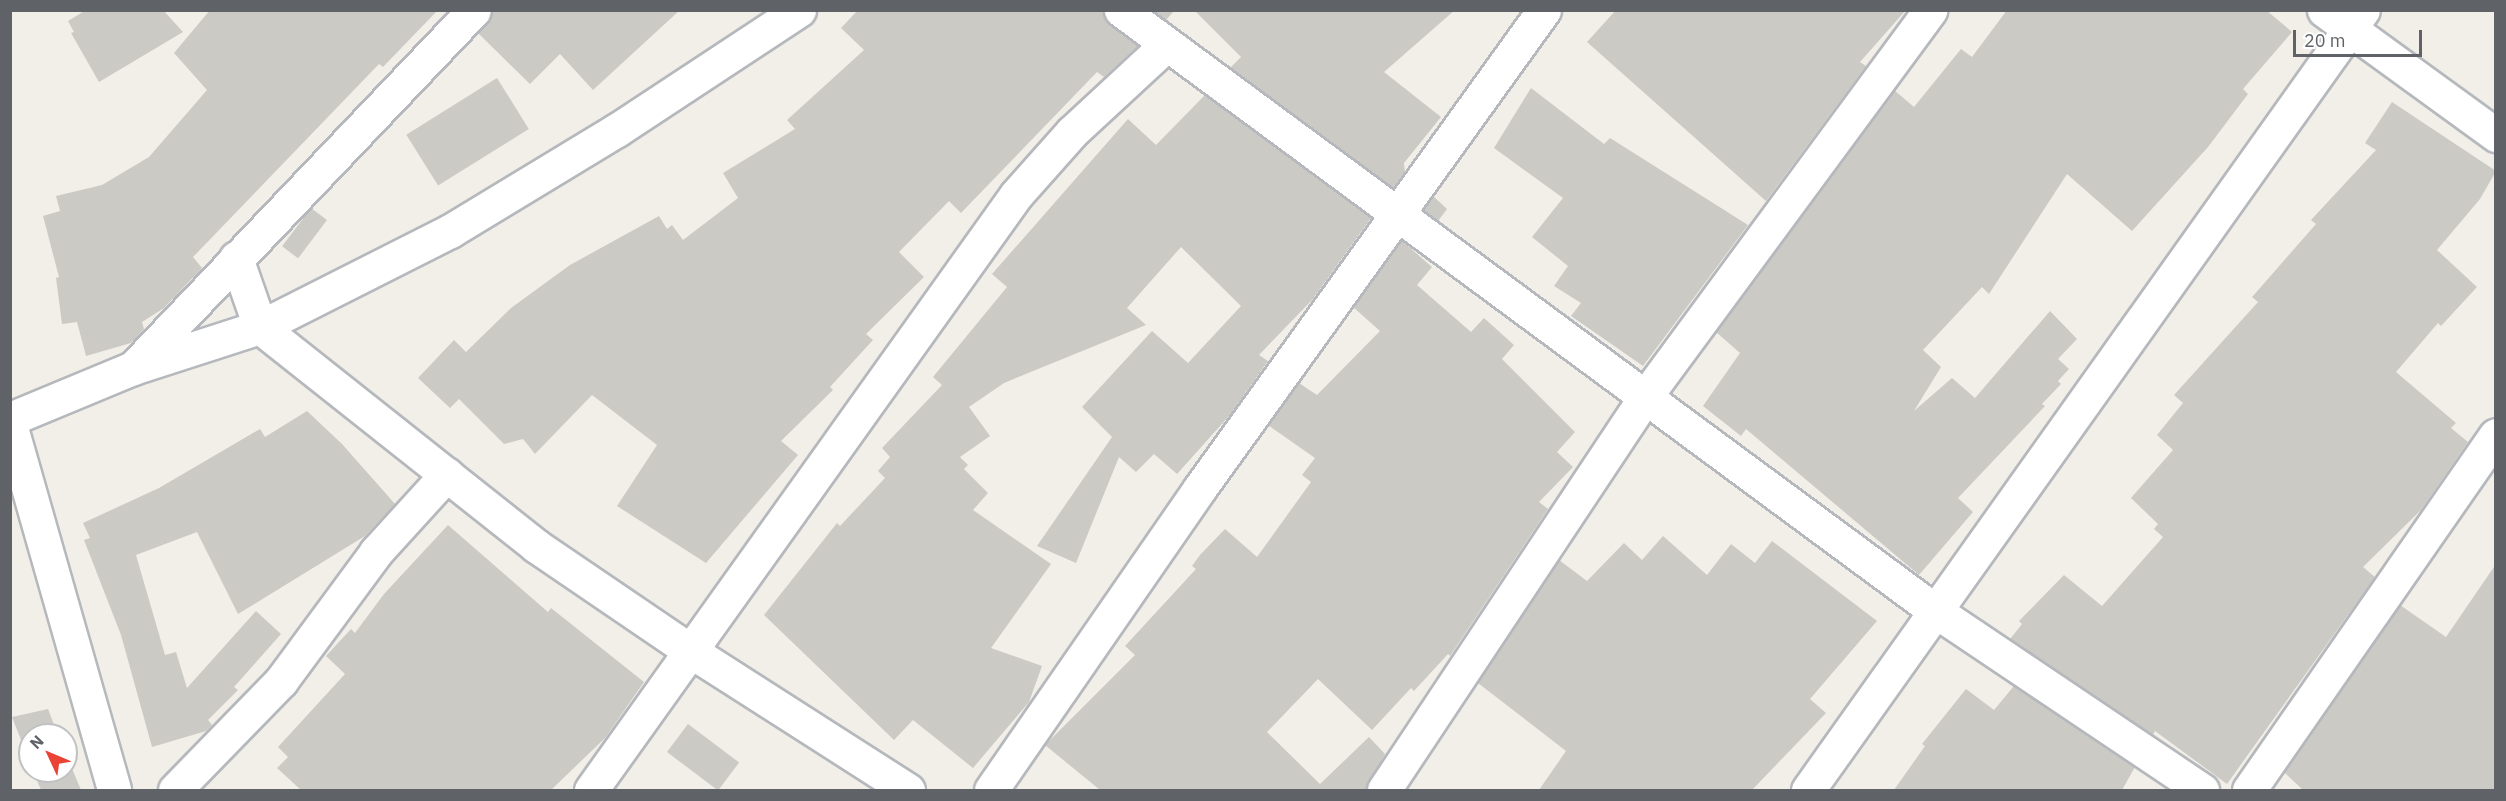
<!DOCTYPE html>
<style>
body{margin:0}
#map{position:relative;width:2506px;height:801px;overflow:hidden;background:#f1efe8;font-family:"IBM Plex Sans",sans-serif}
div>[style]{position:absolute}
.building>*{inset:0;background:#cccac5;transform-origin:0 0}
.roads{filter:drop-shadow(2px 0 #b5b8bc) drop-shadow(-2px 0 #b5b8bc) drop-shadow(0 2px #b5b8bc) drop-shadow(0 -2px #b5b8bc)}
.street>*{height:33px;margin:-16.5px;padding:0 16.5px;transform-origin:16.5px;border-radius:16.5px;background:#fff}
.secondary>*{height:33px;margin:-16.5px;padding:0 16.5px;transform-origin:16.5px;border-radius:16.5px;background:#fff}
span{translate:-50% -50%;white-space:nowrap;text-align:center;line-height:1.15;-webkit-text-stroke:4.5px #fff;paint-order:stroke}
.frame{position:absolute;inset:0;border:12px solid #5f6368;pointer-events:none}
.north{position:absolute;left:18px;top:723px;width:60px;height:60px;box-sizing:border-box;background:#fff;border:2px solid #bfc1c3;border-radius:50%;rotate:314deg;font-size:16px;font-weight:700;line-height:24px;text-align:center;color:#5f6368}
.north::after{content:'';display:block;margin:auto;width:21px;height:27px;background:#ea4335;clip-path:polygon(50% 0,100% 100%,50% 72%,0 100%)}
.scale{position:absolute;left:2293px;top:30px;width:129px;height:27px;box-sizing:border-box;border:3px solid #5f6368;border-top:0;padding-left:8px;font-size:18px;line-height:21px;white-space:nowrap;color:#5f6368;-webkit-text-stroke:4px #fff;paint-order:stroke}
</style>
<div id="map">
<div class="building">
<i style="clip-path:polygon(86px 10px,163px 10px,183px 32px,99px 82px,71px 33px,74px 32px,68px 21px)"></i>
<i style="clip-path:polygon(210px 10px,438px 10px,383px 67px,379px 64px,193px 257px,202px 268px,164px 308px,142px 322px,144px 329px,131px 343px,86px 356px,77px 322px,62px 324px,56px 278px,59px 277px,43px 216px,60px 211px,56px 196px,102px 185px,149px 157px,207px 90px,174px 53px)"></i>
<i style="clip-path:polygon(492px 10px,680px 10px,593px 90px,560px 54px,530px 84px,478px 33px)"></i>
<i style="clip-path:polygon(858px 10px,1103px 10px,1109px 25px,1138px 46px,1104px 77px,1097px 72px,961px 213px,949px 201px,899px 252px,924px 277px,866px 334px,873px 340px,830px 387px,833px 390px,781px 441px,798px 455px,706px 563px,617px 506px,657px 445px,592px 395px,535px 454px,523px 439px,504px 444px,459px 399px,450px 408px,418px 378px,454px 340px,466px 352px,511px 308px,570px 265px,659px 216px,667px 229px,672px 225px,683px 240px,738px 198px,723px 173px,795px 129px,787px 120px,864px 50px,841px 28px)"></i>
<i style="clip-path:polygon(1153px 10px,1175px 10px,1166px 20px)"></i>
<i style="clip-path:polygon(1194px 10px,1455px 10px,1384px 72px,1441px 117px,1404px 163px,1405px 172px,1393px 188px,1230px 68px,1241px 57px)"></i>
<i style="clip-path:polygon(1616px 10px,1906px 10px,1860px 62px,1866px 66px,1766px 201px,1587px 42px)"></i>
<i style="clip-path:polygon(2007px 10px,2266px 10px,2292px 32px,2243px 89px,2248px 94px,2208px 147px,2132px 231px,2067px 174px,1989px 294px,1982px 287px,1923px 350px,1941px 367px,1914px 411px,1952px 378px,1975px 398px,2050px 311px,2077px 339px,2058px 359px,2069px 369px,2058px 381px,2061px 384px,2042px 404px,2045px 406px,1958px 498px,1973px 512px,1919px 575px,1746px 429px,1741px 436px,1703px 406px,1740px 353px,1716px 332px,1894px 90px,1914px 107px,1961px 49px,1972px 57px)"></i>
<i style="left:497px;top:78px;width:60px;height:107px;rotate:58deg"></i>
<i style="clip-path:polygon(1531px 88px,1604px 144px,1610px 138px,1748px 225px,1643px 366px,1571px 316px,1581px 303px,1554px 286px,1568px 266px,1532px 237px,1563px 198px,1494px 148px)"></i>
<i style="clip-path:polygon(1205px 95px,1371px 218px,1312px 300px,1259px 355px,1268px 361px,1229px 416px,1177px 474px,1154px 454px,1136px 472px,1119px 457px,1076px 563px,1037px 546px,1112px 437px,1082px 407px,1152px 331px,1188px 363px,1241px 306px,1181px 247px,1127px 308px,1146px 325px,1004px 383px,969px 407px,990px 436px,960px 457px,968px 465px,964px 469px,988px 493px,973px 510px,1051px 564px,991px 648px,1042px 666px,1029px 702px,973px 768px,913px 720px,894px 740px,764px 615px,837px 523px,840px 526px,885px 478px,878px 471px,890px 457px,882px 448px,942px 385px,933px 377px,1007px 287px,992px 274px,1128px 119px,1156px 145px)"></i>
<i style="clip-path:polygon(2392px 102px,2496px 171px,2480px 199px,2437px 250px,2477px 287px,2441px 326px,2438px 323px,2396px 372px,2456px 423px,2451px 428px,2468px 442px,2421px 510px,2363px 567px,2375px 577px,2227px 784px,2155px 731px,2153px 735px,2010px 639px,2022px 624px,2019px 621px,2064px 575px,2102px 606px,2163px 537px,2154px 529px,2158px 524px,2131px 498px,2173px 450px,2157px 435px,2183px 403px,2174px 395px,2258px 302px,2252px 297px,2316px 224px,2311px 220px,2376px 150px,2365px 143px)"></i>
<i style="clip-path:polygon(1433px 196px,1447px 209px,1438px 221px,1423px 210px)"></i>
<i style="left:311px;top:208px;width:20px;height:48px;rotate:37deg"></i>
<i style="clip-path:polygon(1401px 240px,1432px 267px,1417px 285px,1471px 332px,1484px 318px,1514px 345px,1502px 359px,1575px 432px,1557px 452px,1573px 467px,1539px 502px,1548px 509px,1450px 656px,1448px 654px,1414px 691px,1411px 688px,1372px 730px,1318px 679px,1267px 732px,1320px 784px,1369px 737px,1385px 754px,1366px 790px,1100px 790px,1045px 745px,1135px 655px,1125px 646px,1196px 569px,1192px 566px,1200px 555px,1225px 529px,1257px 557px,1311px 482px,1302px 475px,1315px 458px,1268px 425px,1299px 383px,1317px 395px,1380px 331px,1353px 307px)"></i>
<i style="clip-path:polygon(307px 411px,342px 444px,395px 504px,365px 536px,238px 614px,197px 532px,136px 555px,165px 655px,176px 652px,187px 688px,256px 611px,281px 634px,234px 687px,238px 690px,208px 720px,212px 725px,206px 731px,152px 747px,121px 635px,84px 540px,90px 538px,83px 523px,159px 488px,260px 429px,265px 437px)"></i>
<i style="clip-path:polygon(448px 525px,548px 612px,551px 608px,644px 682px,605px 738px,551px 790px,301px 790px,277px 768px,288px 757px,278px 747px,345px 674px,326px 656px,351px 629px,355px 633px,384px 594px)"></i>
<i style="clip-path:polygon(1663px 536px,1707px 575px,1731px 544px,1755px 563px,1772px 541px,1877px 621px,1810px 699px,1826px 713px,1752px 790px,1539px 790px,1566px 751px,1478px 683px,1559px 560px,1587px 581px,1624px 543px,1642px 560px)"></i>
<i style="clip-path:polygon(2496px 564px,2496px 790px,2303px 790px,2284px 772px,2400px 605px,2446px 637px)"></i>
<i style="clip-path:polygon(2014px 686px,2135px 767px,2122px 790px,1894px 790px,1925px 746px,1922px 744px,1966px 689px,1994px 710px)"></i>
<i style="clip-path:polygon(48px 709px,58px 735px,30px 735px,30px 763px,12px 717px)"></i>
<i style="left:688px;top:724px;width:64px;height:35px;rotate:37deg"></i>
<i style="clip-path:polygon(66px 754px,81px 790px,41px 790px,33px 771px,66px 771px)"></i>
</div>
<div class="roads">
<div class="street">
<i style="left:1121px;top:10px;width:1010px;rotate:36.43deg"></i>
<i style="left:1934px;top:610px;width:323px;rotate:33.9deg"></i>
<i style="left:2324px;top:10px;width:213px;rotate:36deg"></i>
<i style="left:236px;top:258px;width:73px;rotate:70.8deg"></i>
<i style="left:260px;top:327px;width:352px;rotate:38.4deg"></i>
<i style="left:536px;top:546px;width:185px;rotate:34.2deg"></i>
<i style="left:689px;top:650px;width:260px;rotate:32.6deg"></i>
<i style="left:133px;top:368px;width:494px;rotate:-46.4deg"></i>
<i style="left:10px;top:424px;width:380px;rotate:74.1deg"></i>
<i style="left:175px;top:790px;width:152px;rotate:-45.8deg"></i>
<i style="left:281px;top:681px;width:160px;rotate:-53.6deg"></i>
<i style="left:376px;top:552px;width:105px;rotate:-47.7deg"></i>
<i style="left:591px;top:790px;width:731px;rotate:-54.46deg"></i>
<i style="left:1016px;top:195px;width:84px;rotate:-48.4deg"></i>
<i style="left:1072px;top:132px;width:129px;rotate:-42.8deg"></i>
<i style="left:991px;top:790px;width:367px;rotate:-55.3deg"></i>
<i style="left:1200px;top:488px;width:589px;rotate:-54.26deg"></i>
<i style="left:1384px;top:790px;width:472px;rotate:-56.4deg"></i>
<i style="left:1645px;top:397px;width:481px;rotate:-53.6deg"></i>
<i style="left:1808px;top:790px;width:957px;rotate:-54.57deg"></i>
<i style="left:2249px;top:790px;width:432px;rotate:-55.2deg"></i>
</div>
<div class="secondary">
<i style="left:10px;top:419px;width:133px;rotate:-22.5deg"></i>
<i style="left:133px;top:368px;width:133px;rotate:-17.9deg"></i>
<i style="left:260px;top:327px;width:213px;rotate:-26.8deg"></i>
<i style="left:450px;top:231px;width:195px;rotate:-31.2deg"></i>
<i style="left:617px;top:130px;width:218px;rotate:-33.4deg"></i>
</div>
</div>
<div class="frame"></div>
<div class="north">N</div>
<div class="scale">20 m</div>
</div>
